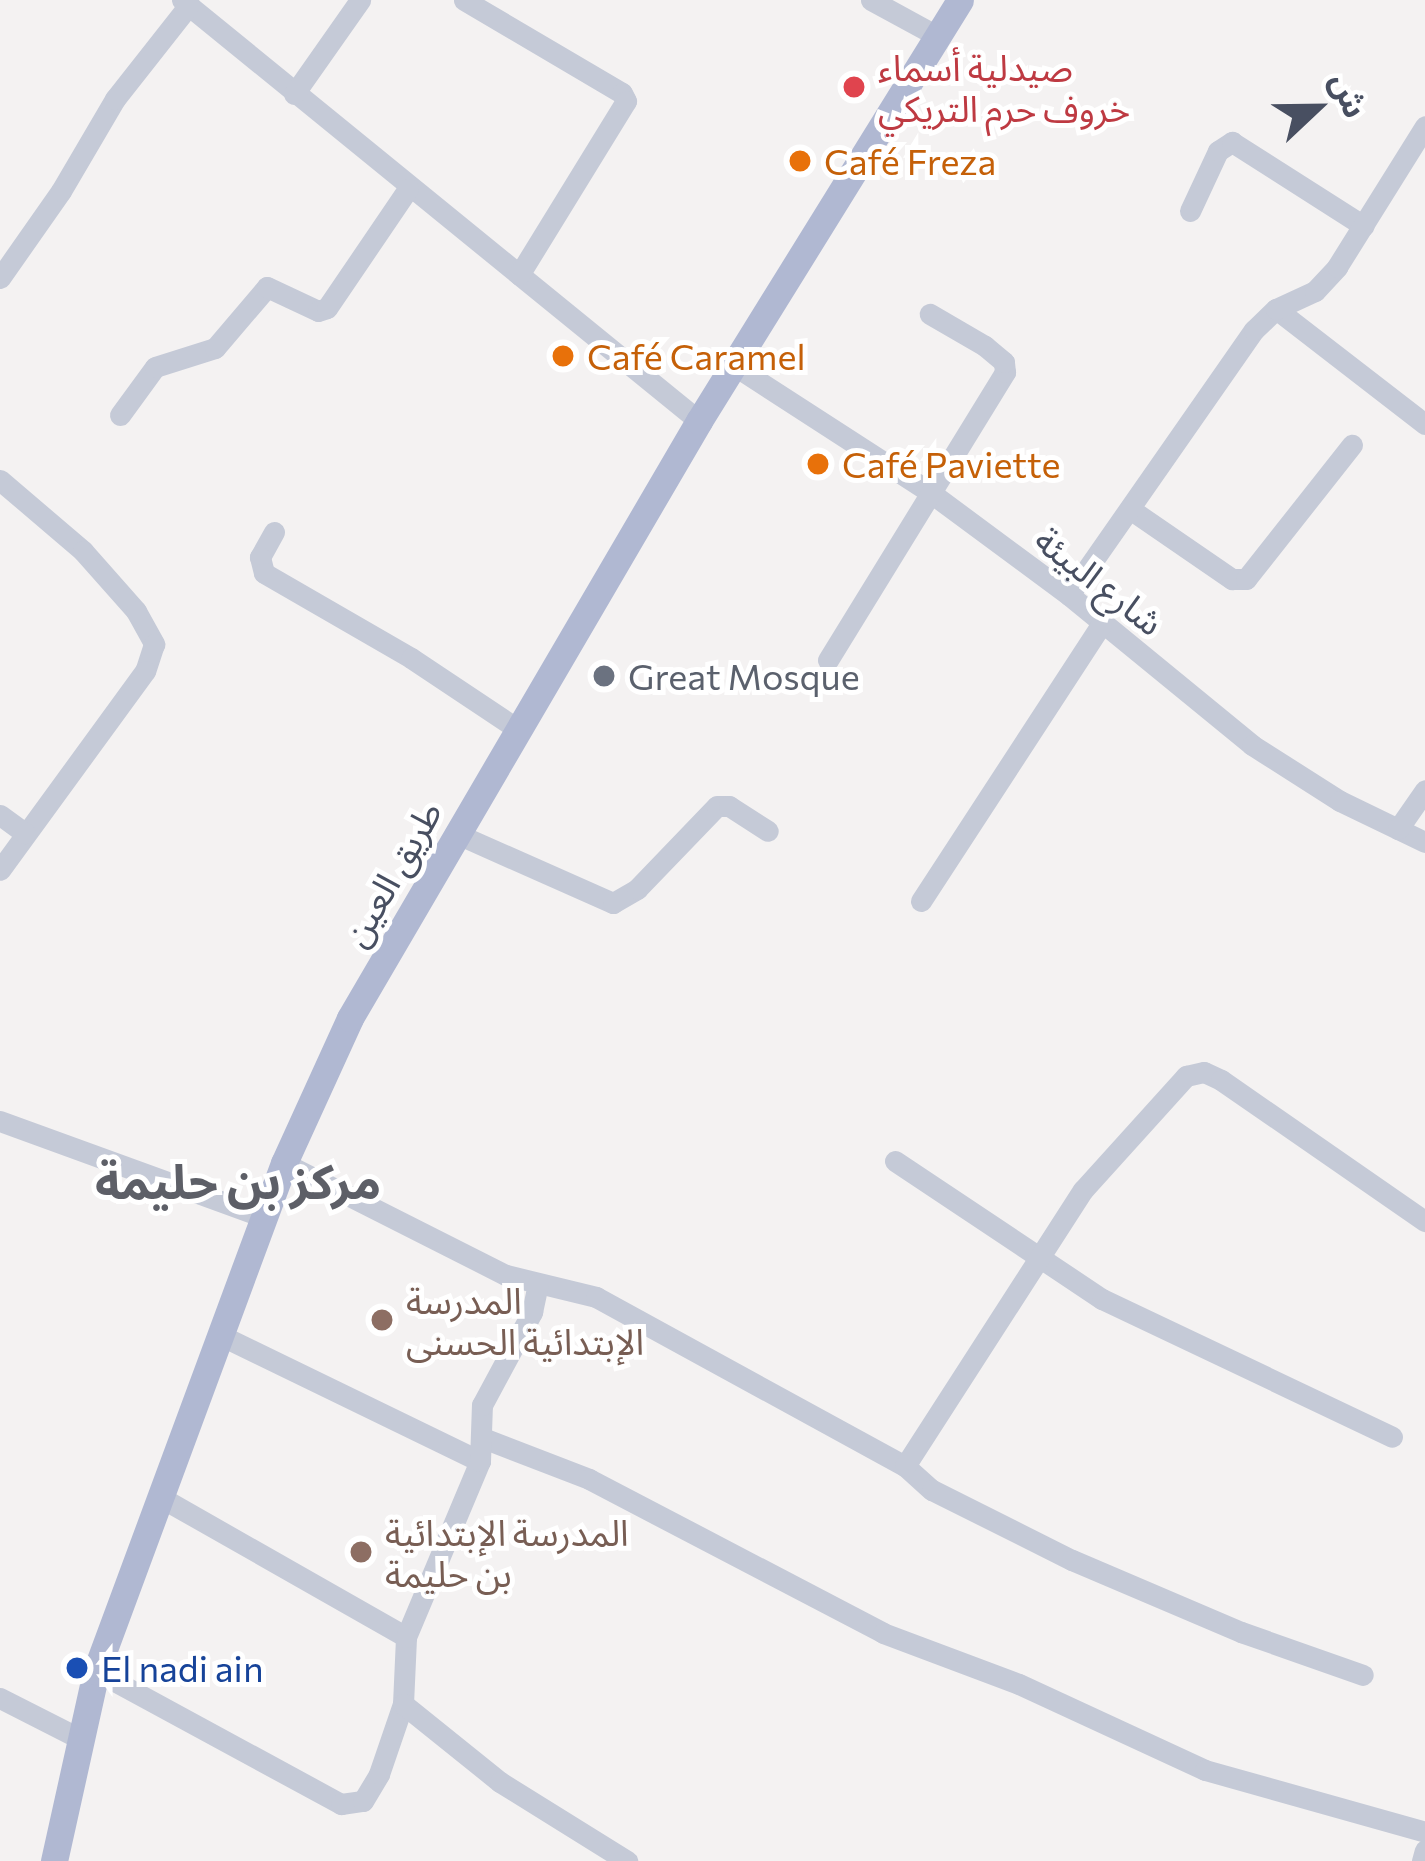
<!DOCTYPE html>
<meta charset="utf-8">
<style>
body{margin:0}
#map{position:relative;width:1425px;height:1861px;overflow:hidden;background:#f4f2f2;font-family:Commissioner,"Noto Sans Arabic",sans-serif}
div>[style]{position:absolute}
.minor>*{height:21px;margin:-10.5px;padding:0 10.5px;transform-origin:10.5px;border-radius:10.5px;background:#c5cad7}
.major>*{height:27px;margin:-13.5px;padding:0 13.5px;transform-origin:13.5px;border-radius:13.5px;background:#b0b8d2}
.dots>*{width:33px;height:33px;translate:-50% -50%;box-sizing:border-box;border:6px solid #fff;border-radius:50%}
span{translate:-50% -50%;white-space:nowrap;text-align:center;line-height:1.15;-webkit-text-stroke:10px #fff;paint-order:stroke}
.health-label{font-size:36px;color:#be3a42}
.left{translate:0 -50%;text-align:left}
.food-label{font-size:36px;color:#c56008}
.street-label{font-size:36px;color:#484f61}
.worship-label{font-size:36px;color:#5b616d}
.education-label{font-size:36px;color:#785e54}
.transit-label{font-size:36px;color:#164399}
.district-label{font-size:48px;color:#5d5f67;font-weight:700}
.north{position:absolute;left:1257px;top:48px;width:120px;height:120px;-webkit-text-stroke:9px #fff;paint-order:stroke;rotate:68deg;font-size:33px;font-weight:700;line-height:48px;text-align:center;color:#484f61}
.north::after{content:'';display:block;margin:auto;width:42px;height:54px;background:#484f61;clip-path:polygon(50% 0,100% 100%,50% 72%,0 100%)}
</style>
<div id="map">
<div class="minor">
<i style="left:182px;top:0;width:667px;rotate:39.16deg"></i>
<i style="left:464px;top:0;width:183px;rotate:30.5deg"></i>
<i style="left:622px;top:93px;width:9px;rotate:63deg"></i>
<i style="left:626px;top:101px;width:204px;rotate:121.6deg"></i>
<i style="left:871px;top:0;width:75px;rotate:28.6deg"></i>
<i style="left:294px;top:94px;width:115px;rotate:-54.9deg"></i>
<i style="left:1190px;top:211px;width:66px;rotate:-65deg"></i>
<i style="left:1218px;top:151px;width:17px;rotate:-33deg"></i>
<i style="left:1232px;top:142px;width:156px;rotate:32.5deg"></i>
<i style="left:0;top:278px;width:106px;rotate:-55deg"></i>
<i style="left:61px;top:191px;width:107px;rotate:-59.6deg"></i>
<i style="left:115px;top:99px;width:120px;rotate:-51.8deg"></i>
<i style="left:1276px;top:309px;width:188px;rotate:37.7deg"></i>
<i style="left:735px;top:366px;width:234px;rotate:32.9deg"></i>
<i style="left:931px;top:493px;width:172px;rotate:36.5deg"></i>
<i style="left:1069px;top:595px;width:237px;rotate:39.3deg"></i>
<i style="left:1252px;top:745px;width:104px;rotate:32.5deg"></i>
<i style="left:1340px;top:801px;width:94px;rotate:25.8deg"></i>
<i style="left:120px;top:415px;width:59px;rotate:-53.9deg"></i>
<i style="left:155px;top:367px;width:63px;rotate:-17.6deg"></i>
<i style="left:215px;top:348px;width:80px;rotate:-49.6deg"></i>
<i style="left:267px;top:287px;width:56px;rotate:25.2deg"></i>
<i style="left:318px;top:311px;width:9px;rotate:-18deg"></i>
<i style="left:327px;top:308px;width:144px;rotate:-55.8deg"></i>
<i style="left:0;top:480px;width:109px;rotate:40.5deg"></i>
<i style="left:83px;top:551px;width:80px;rotate:48.5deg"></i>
<i style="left:136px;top:611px;width:38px;rotate:61deg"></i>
<i style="left:154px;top:644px;width:28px;rotate:108deg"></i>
<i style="left:145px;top:671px;width:246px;rotate:126.1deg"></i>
<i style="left:1130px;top:509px;width:124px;rotate:34.5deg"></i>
<i style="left:1232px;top:579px;width:14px"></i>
<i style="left:1246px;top:579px;width:171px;rotate:-51.7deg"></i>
<i style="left:274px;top:532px;width:29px;rotate:119deg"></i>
<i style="left:260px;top:557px;width:16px;rotate:76deg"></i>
<i style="left:264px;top:573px;width:170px;rotate:30deg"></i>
<i style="left:411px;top:658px;width:130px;rotate:33.7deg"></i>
<i style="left:1069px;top:595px;width:323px;rotate:-55.1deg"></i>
<i style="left:1254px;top:330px;width:30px;rotate:-44deg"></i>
<i style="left:1276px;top:309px;width:43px;rotate:-24.8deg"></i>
<i style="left:1315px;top:291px;width:33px;rotate:-47deg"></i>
<i style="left:1337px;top:267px;width:166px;rotate:-58deg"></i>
<i style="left:828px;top:660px;width:338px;rotate:-58.4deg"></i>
<i style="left:1005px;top:372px;width:10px;rotate:-96deg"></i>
<i style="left:1004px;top:362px;width:25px;rotate:-140deg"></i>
<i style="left:985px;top:346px;width:64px;rotate:-149.8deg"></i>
<i style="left:0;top:815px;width:31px;rotate:36deg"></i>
<i style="left:1398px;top:829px;width:47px;rotate:-55.3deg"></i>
<i style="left:455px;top:833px;width:173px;rotate:23.9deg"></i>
<i style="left:613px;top:903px;width:28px;rotate:-30deg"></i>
<i style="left:637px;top:889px;width:115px;rotate:-46.1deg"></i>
<i style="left:717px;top:806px;width:12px"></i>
<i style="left:729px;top:806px;width:46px;rotate:32.7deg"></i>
<i style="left:921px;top:901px;width:333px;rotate:-56.9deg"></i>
<i style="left:0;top:1121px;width:281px;rotate:20deg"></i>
<i style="left:895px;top:1161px;width:249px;rotate:33.7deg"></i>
<i style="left:1102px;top:1299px;width:321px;rotate:25.4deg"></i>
<i style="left:284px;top:1163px;width:249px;rotate:26.8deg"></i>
<i style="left:506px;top:1275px;width:93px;rotate:13.7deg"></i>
<i style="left:596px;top:1297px;width:352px;rotate:28.7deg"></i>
<i style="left:905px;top:1466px;width:36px;rotate:42deg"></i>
<i style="left:932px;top:1490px;width:157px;rotate:26.6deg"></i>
<i style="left:1072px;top:1560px;width:184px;rotate:23.1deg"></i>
<i style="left:1241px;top:1632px;width:129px;rotate:19.4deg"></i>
<i style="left:220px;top:1335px;width:289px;rotate:25.9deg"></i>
<i style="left:483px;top:1438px;width:114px;rotate:21.1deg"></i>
<i style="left:589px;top:1479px;width:332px;rotate:27.6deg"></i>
<i style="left:883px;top:1633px;width:145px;rotate:20.6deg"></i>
<i style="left:1019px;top:1684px;width:205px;rotate:24.8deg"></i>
<i style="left:1205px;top:1770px;width:229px;rotate:15.7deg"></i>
<i style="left:905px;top:1466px;width:328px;rotate:-57.2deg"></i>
<i style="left:1083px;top:1190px;width:154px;rotate:-47.9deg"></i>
<i style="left:1186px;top:1076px;width:18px;rotate:-13deg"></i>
<i style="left:1204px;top:1072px;width:19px;rotate:25deg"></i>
<i style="left:1221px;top:1080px;width:248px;rotate:34.7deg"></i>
<i style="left:160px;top:1497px;width:283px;rotate:29.6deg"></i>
<i style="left:96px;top:1671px;width:279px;rotate:28.5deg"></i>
<i style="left:341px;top:1804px;width:22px;rotate:-8deg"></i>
<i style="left:363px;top:1801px;width:31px;rotate:-59deg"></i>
<i style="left:379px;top:1774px;width:74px;rotate:-71.1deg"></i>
<i style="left:403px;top:1704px;width:67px;rotate:-87.4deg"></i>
<i style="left:406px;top:1637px;width:191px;rotate:-67.2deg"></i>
<i style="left:480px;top:1461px;width:56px;rotate:-88deg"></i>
<i style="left:482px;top:1405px;width:106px;rotate:-61.7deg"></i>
<i style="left:532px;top:1312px;width:29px;rotate:-78deg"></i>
<i style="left:0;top:1698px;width:89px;rotate:26.9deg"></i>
<i style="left:403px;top:1704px;width:124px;rotate:38.8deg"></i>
<i style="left:500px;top:1782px;width:150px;rotate:31.9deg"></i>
<i style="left:1422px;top:1861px;width:11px;rotate:-75deg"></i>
</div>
<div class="major">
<i style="left:54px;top:1861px;width:195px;rotate:-77.5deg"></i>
<i style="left:96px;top:1671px;width:542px;rotate:-69.69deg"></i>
<i style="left:284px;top:1163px;width:159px;rotate:-65.5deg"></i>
<i style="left:350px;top:1018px;width:692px;rotate:-59.69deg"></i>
<i style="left:699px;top:421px;width:495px;rotate:-58.2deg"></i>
</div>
<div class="dots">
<i style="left:854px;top:87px;background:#e0444e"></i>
<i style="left:800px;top:161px;background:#e8710a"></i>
<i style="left:563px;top:356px;background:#e8710a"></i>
<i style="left:818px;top:464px;background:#e8710a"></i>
<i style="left:604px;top:676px;background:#6b7280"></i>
<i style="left:382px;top:1320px;background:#8d6e63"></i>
<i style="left:361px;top:1552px;background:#8d6e63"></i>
<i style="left:77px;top:1668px;background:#1a4fb4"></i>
</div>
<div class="health-label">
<span class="left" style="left:878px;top:87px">صيدلية أسماء<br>خروف حرم التريكي</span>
</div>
<div class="food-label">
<span class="left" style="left:824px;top:161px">Café Freza</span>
<span class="left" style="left:587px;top:356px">Café Caramel</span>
<span class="left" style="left:842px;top:464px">Café Paviette</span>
</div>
<div class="street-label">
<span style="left:1100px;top:580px;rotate:38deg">شارع البيئة</span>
<span style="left:391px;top:873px;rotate:-60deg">طريق العين</span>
</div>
<div class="worship-label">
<span class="left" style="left:628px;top:676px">Great Mosque</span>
</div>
<div class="education-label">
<span class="left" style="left:406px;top:1320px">المدرسة<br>الإبتدائية الحسنى</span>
<span class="left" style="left:385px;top:1552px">المدرسة الإبتدائية<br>بن حليمة</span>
</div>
<div class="transit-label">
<span class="left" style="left:101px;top:1668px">El nadi ain</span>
</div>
<div class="district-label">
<span style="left:238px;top:1180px">مركز بن حليمة</span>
</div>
<div class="north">ش</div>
</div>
